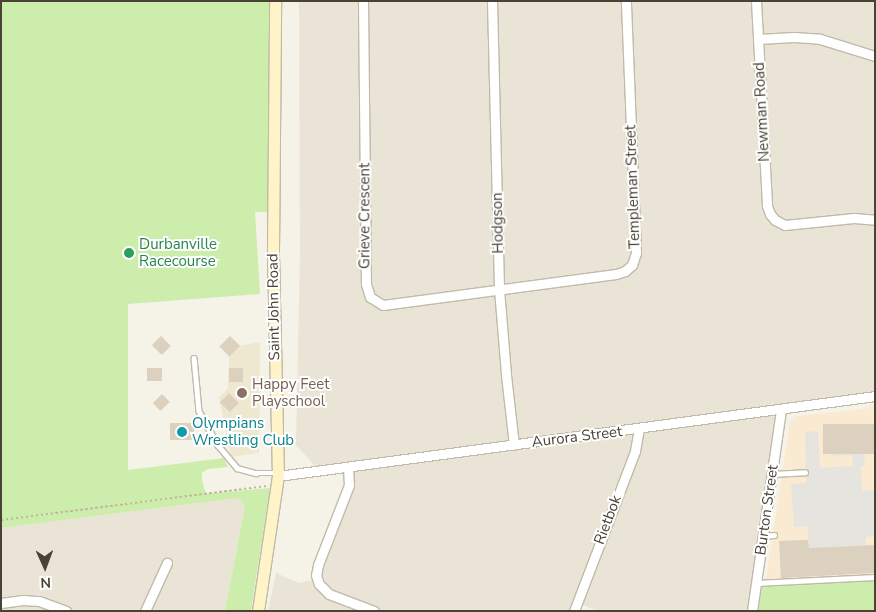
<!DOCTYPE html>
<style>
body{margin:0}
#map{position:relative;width:876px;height:612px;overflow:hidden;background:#f5f2e7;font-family:"Nunito Sans",sans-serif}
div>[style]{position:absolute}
.residential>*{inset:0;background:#e9e4d5}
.commercial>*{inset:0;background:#f9ead1}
.education>*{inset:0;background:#efe8d0}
.green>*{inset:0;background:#ccedac}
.parking>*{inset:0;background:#e6e4df}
.building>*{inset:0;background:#dbd1be;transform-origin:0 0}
.path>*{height:2px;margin-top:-1px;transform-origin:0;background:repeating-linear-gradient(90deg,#c5b799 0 2.5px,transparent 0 5px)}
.roads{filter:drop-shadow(1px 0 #c1baa9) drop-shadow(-1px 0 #c1baa9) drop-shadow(0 1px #c1baa9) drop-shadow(0 -1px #c1baa9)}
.service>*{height:4.5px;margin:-2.25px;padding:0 2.25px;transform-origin:2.25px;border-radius:2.25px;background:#fff}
.minor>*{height:9px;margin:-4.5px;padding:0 4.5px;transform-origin:4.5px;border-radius:4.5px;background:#fff}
.secondary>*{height:11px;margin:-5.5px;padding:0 5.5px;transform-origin:5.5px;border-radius:5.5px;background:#fff4c7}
.dots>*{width:14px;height:14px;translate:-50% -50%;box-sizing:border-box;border:2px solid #fff;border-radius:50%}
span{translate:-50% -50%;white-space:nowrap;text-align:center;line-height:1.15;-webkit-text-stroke:4px #fff;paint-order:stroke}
.street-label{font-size:15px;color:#494235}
.leisure-label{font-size:15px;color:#27864d}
.left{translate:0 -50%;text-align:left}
.education-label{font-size:15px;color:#785e54}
.culture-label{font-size:15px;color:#0d838f}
.frame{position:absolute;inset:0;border:2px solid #494235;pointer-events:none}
.north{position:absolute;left:20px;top:542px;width:50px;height:50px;-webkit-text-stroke:4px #fff;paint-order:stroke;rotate:178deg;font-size:14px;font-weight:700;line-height:20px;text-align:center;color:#494235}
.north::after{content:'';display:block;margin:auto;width:18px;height:22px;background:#494235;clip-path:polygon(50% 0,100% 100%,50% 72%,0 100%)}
</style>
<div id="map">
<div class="residential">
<i style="clip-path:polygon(299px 1px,875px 1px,875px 395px,782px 409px,752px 611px,598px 611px,578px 603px,575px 611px,268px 611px,276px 573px,299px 583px,318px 579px,349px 484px,348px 466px,319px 470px,296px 445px,300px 254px)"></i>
<i style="clip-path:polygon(238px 498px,245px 504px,225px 611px,1px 611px,1px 528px)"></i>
</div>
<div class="commercial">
<i style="clip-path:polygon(875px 404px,875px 580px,765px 586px,790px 422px,798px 416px,864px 409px)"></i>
</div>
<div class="education">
<i style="clip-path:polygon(230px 336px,240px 346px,260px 342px,259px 453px,231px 457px,219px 398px,228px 388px,229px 355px,220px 347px)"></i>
</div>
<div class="green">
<i style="clip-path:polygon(1px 1px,269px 1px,268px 212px,255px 212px,260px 294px,128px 304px,128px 470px,224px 458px,228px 467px,208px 469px,202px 473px,202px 480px,206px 494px,270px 488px,251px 611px,225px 611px,245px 505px,238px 498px,1px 528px)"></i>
<i style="clip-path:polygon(875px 580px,875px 611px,758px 611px,762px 586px)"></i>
</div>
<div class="parking">
<i style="clip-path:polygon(875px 424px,875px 454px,864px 454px,865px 466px,861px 466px,862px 491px,875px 490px,875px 536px,866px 537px,866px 545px,809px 548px,808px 526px,794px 527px,791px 484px,806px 483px,805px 432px,818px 431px,820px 468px,853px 466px,852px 455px,833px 456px,831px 426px)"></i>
</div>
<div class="building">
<i style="left:161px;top:336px;width:14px;height:13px;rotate:45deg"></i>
<i style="left:230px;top:336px;width:14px;height:15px;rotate:45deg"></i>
<i style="left:147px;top:368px;width:15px;height:13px"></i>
<i style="left:229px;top:368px;width:14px;height:14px"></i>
<i style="left:229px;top:393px;width:14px;height:13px;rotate:45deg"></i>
<i style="left:162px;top:394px;width:11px;height:13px;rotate:45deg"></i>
<i style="left:170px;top:423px;width:24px;height:17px"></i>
<i style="left:875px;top:424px;width:30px;height:52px;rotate:90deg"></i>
<i style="clip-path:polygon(808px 540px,809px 548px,875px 545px,875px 573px,781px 578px,779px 541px)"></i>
</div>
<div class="path">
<i style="left:1px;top:520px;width:268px;rotate:-7.3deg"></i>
</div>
<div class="roads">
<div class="service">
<i style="left:194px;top:358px;width:53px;rotate:84.6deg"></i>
<i style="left:199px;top:411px;width:39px;rotate:61deg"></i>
<i style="left:218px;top:445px;width:30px;rotate:50deg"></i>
<i style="left:237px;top:468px;width:20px;rotate:15deg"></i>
<i style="left:256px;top:473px;width:22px"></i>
<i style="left:772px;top:474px;width:33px;rotate:-3deg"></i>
<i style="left:763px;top:536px;width:11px;rotate:-5deg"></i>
<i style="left:756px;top:583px;width:119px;rotate:-2.9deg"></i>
</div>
<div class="minor">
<i style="left:363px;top:1px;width:283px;rotate:89.4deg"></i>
<i style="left:366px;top:284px;width:14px;rotate:73deg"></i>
<i style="left:370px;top:297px;width:15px;rotate:32deg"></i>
<i style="left:383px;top:305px;width:235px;rotate:-7.6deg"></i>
<i style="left:616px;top:274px;width:9px;rotate:-18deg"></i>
<i style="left:625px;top:271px;width:9px;rotate:-41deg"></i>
<i style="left:632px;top:265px;width:13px;rotate:-72deg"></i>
<i style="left:636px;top:253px;width:252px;rotate:-92.3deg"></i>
<i style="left:492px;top:1px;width:288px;rotate:88.6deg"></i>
<i style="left:499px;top:289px;width:86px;rotate:85.3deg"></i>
<i style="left:506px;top:375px;width:70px;rotate:83.5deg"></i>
<i style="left:756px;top:1px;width:205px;rotate:86.9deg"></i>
<i style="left:767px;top:206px;width:9px;rotate:69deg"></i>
<i style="left:770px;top:214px;width:8px;rotate:50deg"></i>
<i style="left:775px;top:220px;width:11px;rotate:27deg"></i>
<i style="left:785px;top:225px;width:69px;rotate:-5.8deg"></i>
<i style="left:854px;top:218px;width:21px;rotate:5deg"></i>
<i style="left:758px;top:39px;width:36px;rotate:-3deg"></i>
<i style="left:794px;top:37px;width:26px;rotate:4deg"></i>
<i style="left:820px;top:39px;width:58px;rotate:17.2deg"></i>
<i style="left:348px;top:467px;width:18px;rotate:87deg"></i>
<i style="left:349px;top:485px;width:86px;rotate:111.2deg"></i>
<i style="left:318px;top:565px;width:10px;rotate:101deg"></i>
<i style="left:316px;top:575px;width:9px;rotate:72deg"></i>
<i style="left:319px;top:584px;width:14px;rotate:45deg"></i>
<i style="left:329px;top:594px;width:48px;rotate:20.7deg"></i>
<i style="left:278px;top:476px;width:602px;rotate:-7.63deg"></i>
<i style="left:1px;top:603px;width:22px;rotate:-8deg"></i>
<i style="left:23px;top:600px;width:16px;rotate:4deg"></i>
<i style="left:39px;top:601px;width:29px;rotate:20deg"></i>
<i style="left:145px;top:611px;width:53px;rotate:-65.4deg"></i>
<i style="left:574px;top:611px;width:171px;rotate:-69.1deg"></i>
<i style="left:635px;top:451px;width:23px;rotate:-80deg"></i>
<i style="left:752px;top:611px;width:204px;rotate:-81.8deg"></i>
</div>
<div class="secondary">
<i style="left:258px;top:611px;width:136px;rotate:-81.6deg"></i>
<i style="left:278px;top:476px;width:226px;rotate:-91.3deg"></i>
<i style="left:273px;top:250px;width:249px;rotate:-89.5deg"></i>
</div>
</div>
<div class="dots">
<i style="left:129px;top:253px;background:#2e9e5b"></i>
<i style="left:242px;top:393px;background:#8d6e63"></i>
<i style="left:182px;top:432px;background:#0f9aa8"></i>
</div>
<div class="street-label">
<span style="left:762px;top:112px;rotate:-93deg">Newman Road</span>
<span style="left:633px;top:187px;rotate:-92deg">Templeman Street</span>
<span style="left:365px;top:216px;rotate:-90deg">Grieve Crescent</span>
<span style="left:498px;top:223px;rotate:-91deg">Hodgson</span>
<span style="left:274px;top:307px;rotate:-91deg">Saint John Road</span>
<span style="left:577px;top:437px;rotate:-7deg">Aurora Street</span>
<span style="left:767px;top:510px;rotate:-82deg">Burton Street</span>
<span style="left:608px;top:520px;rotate:-69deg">Rietbok</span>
</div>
<div class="leisure-label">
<span class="left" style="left:139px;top:253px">Durbanville<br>Racecourse</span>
</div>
<div class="education-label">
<span class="left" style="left:252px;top:393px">Happy Feet<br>Playschool</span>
</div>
<div class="culture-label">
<span class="left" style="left:192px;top:432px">Olympians<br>Wrestling Club</span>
</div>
<div class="frame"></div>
<div class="north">N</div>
</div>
